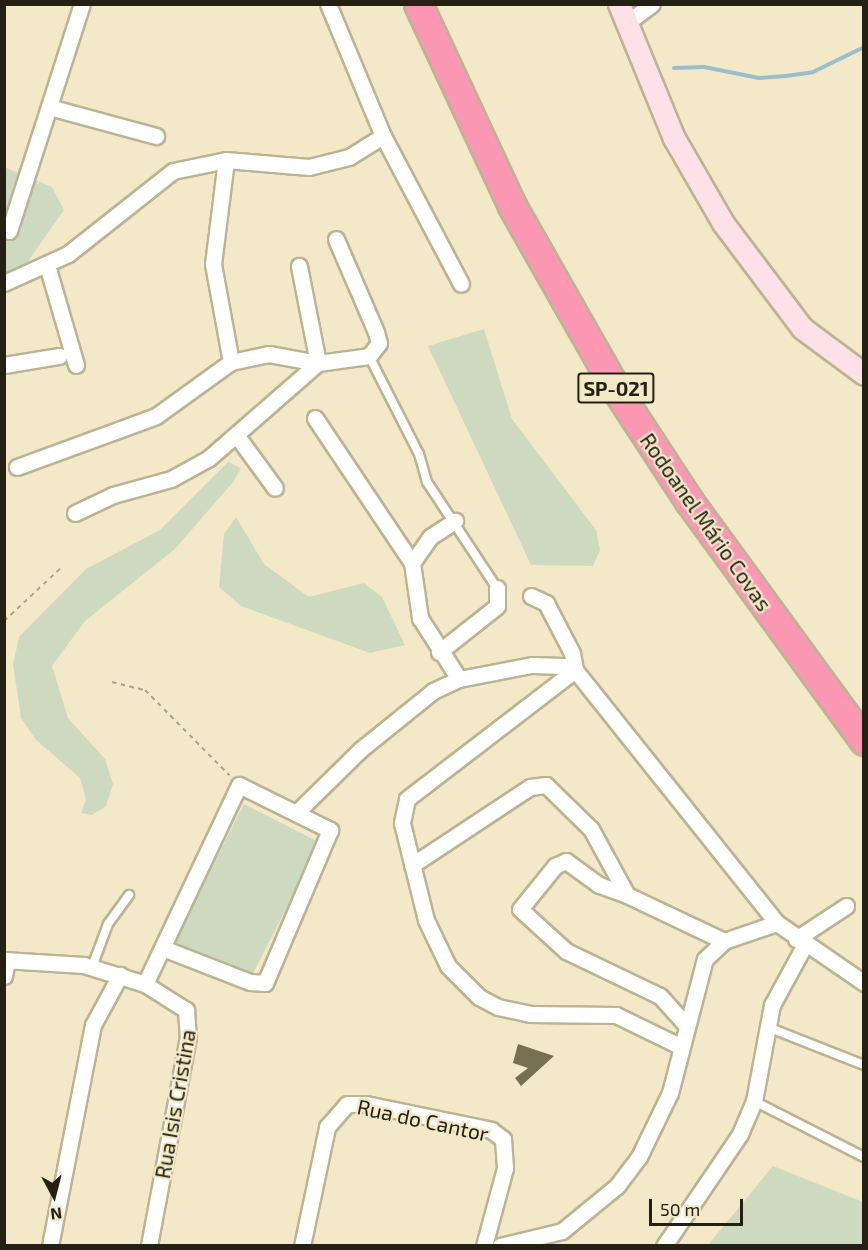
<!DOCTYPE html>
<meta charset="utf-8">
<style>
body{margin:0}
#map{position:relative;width:868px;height:1250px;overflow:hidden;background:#f3e9c8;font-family:"Exo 2",sans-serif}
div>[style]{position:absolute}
.green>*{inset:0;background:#cedabf;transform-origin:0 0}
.stream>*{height:4px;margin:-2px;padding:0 2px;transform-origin:2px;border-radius:2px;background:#99bfcd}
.building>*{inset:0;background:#776f51}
.path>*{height:2px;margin-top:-1px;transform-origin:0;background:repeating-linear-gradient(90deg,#aaa389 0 4.5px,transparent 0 9px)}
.roads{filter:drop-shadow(2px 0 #bcb393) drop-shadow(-2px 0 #bcb393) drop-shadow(0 2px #bcb393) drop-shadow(0 -2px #bcb393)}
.lane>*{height:8px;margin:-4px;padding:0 4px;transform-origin:4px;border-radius:4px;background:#fff}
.street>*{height:15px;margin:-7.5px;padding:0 7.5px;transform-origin:7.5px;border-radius:7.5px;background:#fff}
.secondary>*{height:21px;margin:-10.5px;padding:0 10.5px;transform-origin:10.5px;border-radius:10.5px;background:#fee0e8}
.highway>*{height:27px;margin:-13.5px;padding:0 13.5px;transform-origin:13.5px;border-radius:13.5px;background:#fc97b3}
span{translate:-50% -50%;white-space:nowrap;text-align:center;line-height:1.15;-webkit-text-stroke:4.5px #f3e9c8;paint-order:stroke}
.shield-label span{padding:2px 4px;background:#f3e9c8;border:2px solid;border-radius:4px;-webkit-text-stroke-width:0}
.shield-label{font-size:20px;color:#242114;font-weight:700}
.street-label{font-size:21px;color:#242114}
.frame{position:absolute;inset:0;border:6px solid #242114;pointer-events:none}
.north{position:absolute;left:24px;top:1166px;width:60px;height:60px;-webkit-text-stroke:4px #f3e9c8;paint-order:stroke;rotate:173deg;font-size:16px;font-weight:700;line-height:24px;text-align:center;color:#242114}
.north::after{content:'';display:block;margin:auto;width:21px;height:27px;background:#242114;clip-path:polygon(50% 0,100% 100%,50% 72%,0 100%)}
.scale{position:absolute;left:649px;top:1199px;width:94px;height:27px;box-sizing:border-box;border:3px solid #242114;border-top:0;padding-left:8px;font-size:18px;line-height:21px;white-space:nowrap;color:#242114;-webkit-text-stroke:4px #f3e9c8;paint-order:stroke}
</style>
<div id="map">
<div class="green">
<i style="clip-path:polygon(4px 167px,52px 187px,64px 210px,17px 277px,4px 278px)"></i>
<i style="clip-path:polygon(484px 329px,512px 419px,596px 530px,600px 550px,593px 566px,531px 565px,428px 346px)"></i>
<i style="clip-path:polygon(228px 462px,241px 468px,233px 482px,175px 549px,85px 621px,52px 666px,68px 718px,105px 759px,113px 784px,106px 806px,92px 815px,81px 813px,86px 799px,80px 778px,36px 740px,21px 718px,13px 664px,19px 637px,86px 569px,160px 530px)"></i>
<i style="clip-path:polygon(236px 517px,264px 564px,309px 597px,364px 583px,382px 597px,405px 645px,370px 653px,241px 606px,219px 587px,224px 534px)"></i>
<i style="left:244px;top:804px;width:85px;height:154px;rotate:27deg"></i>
<i style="clip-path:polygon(773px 1166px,863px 1202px,863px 1245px,708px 1245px)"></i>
</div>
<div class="stream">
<i style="left:674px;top:68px;width:30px;rotate:-2deg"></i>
<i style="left:704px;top:67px;width:56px;rotate:11.3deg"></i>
<i style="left:759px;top:78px;width:27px;rotate:-4deg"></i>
<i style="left:786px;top:76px;width:27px;rotate:-8deg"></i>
<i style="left:813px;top:72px;width:57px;rotate:-26.1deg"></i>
</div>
<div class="building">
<i style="clip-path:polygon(518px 1044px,554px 1056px,521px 1086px,515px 1078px,528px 1068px,513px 1063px)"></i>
</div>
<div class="path">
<i style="left:4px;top:621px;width:79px;rotate:-43deg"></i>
<i style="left:112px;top:682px;width:34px;rotate:14deg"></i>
<i style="left:145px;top:690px;width:120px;rotate:45.3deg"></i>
</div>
<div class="roads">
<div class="lane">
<i style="left:369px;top:356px;width:110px;rotate:63deg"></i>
<i style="left:419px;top:454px;width:29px;rotate:74deg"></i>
<i style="left:427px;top:482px;width:127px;rotate:56.6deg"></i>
<i style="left:92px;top:967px;width:46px;rotate:-69.6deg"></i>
<i style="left:108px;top:924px;width:36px;rotate:-54deg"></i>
<i style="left:770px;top:1028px;width:101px;rotate:21.5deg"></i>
<i style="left:754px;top:1101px;width:123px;rotate:27deg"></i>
</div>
<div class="street">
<i style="left:628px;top:22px;width:30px;rotate:-37deg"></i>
<i style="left:49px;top:107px;width:111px;rotate:15.2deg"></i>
<i style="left:383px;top:136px;width:167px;rotate:62.2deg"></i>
<i style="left:226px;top:160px;width:105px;rotate:97.1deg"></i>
<i style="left:213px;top:264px;width:100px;rotate:79.6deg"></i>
<i style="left:9px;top:231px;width:238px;rotate:-72.2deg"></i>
<i style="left:47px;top:265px;width:104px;rotate:73.8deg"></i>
<i style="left:4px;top:283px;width:70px;rotate:-24.4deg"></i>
<i style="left:68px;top:254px;width:134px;rotate:-38.3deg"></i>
<i style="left:173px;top:171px;width:54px;rotate:-11.7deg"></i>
<i style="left:226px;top:160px;width:83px;rotate:4.8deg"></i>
<i style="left:309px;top:167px;width:41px;rotate:-14deg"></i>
<i style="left:349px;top:157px;width:40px;rotate:-32deg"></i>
<i style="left:383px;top:136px;width:143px;rotate:-112.6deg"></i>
<i style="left:4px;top:365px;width:56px;rotate:-9.3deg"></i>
<i style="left:315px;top:418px;width:174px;rotate:56.2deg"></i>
<i style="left:412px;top:563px;width:56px;rotate:81.7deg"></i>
<i style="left:420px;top:618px;width:72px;rotate:57.4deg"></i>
<i style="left:237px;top:436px;width:64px;rotate:53.8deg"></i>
<i style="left:17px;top:467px;width:148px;rotate:-20.1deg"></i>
<i style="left:156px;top:416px;width:92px;rotate:-35.8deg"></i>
<i style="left:231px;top:362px;width:39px;rotate:-12deg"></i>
<i style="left:269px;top:354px;width:50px;rotate:10.4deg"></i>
<i style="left:318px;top:363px;width:51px;rotate:-7.8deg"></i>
<i style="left:369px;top:356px;width:16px;rotate:-52deg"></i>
<i style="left:379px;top:343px;width:11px;rotate:-105deg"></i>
<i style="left:376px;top:332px;width:101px;rotate:-113.3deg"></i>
<i style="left:75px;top:513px;width:42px;rotate:-25.3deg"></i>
<i style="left:113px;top:495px;width:60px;rotate:-15.4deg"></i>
<i style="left:171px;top:479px;width:43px;rotate:-28.9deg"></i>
<i style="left:209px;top:458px;width:145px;rotate:-41.1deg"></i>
<i style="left:318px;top:363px;width:99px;rotate:-101.1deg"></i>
<i style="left:412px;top:563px;width:32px;rotate:-55deg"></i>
<i style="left:430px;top:537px;width:30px;rotate:-33deg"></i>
<i style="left:531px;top:596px;width:17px;rotate:25deg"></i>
<i style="left:546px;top:603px;width:56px;rotate:62.5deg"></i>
<i style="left:572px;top:653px;width:17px;rotate:80deg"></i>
<i style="left:575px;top:670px;width:212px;rotate:142.5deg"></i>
<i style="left:407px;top:799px;width:25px;rotate:102deg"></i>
<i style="left:402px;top:823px;width:100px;rotate:76.1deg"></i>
<i style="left:426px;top:920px;width:51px;rotate:64.4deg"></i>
<i style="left:448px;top:966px;width:44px;rotate:45deg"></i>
<i style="left:479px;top:997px;width:21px;rotate:28deg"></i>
<i style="left:498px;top:1007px;width:33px;rotate:12deg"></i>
<i style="left:530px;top:1014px;width:86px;rotate:0.7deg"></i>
<i style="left:616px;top:1015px;width:73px;rotate:25.9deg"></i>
<i style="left:439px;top:652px;width:74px;rotate:-38.4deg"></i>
<i style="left:497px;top:606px;width:18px;rotate:-90deg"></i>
<i style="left:298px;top:811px;width:87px;rotate:-44.5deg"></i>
<i style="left:360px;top:750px;width:94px;rotate:-38.9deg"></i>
<i style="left:433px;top:691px;width:29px;rotate:-25deg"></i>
<i style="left:459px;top:679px;width:74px;rotate:-10.9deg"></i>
<i style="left:532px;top:665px;width:31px;rotate:2deg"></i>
<i style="left:563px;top:666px;width:13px;rotate:18deg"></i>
<i style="left:575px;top:670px;width:324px;rotate:51.4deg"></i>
<i style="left:777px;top:923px;width:106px;rotate:34.6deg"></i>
<i style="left:412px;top:865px;width:141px;rotate:-33.5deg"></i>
<i style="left:530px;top:787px;width:16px;rotate:-7deg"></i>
<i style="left:546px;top:785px;width:63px;rotate:44.4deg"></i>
<i style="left:591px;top:829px;width:75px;rotate:61.4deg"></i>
<i style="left:627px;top:895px;width:107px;rotate:25.4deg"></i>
<i style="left:627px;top:895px;width:30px;rotate:-160deg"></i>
<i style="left:599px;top:885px;width:41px;rotate:-144deg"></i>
<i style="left:566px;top:861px;width:12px;rotate:156deg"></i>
<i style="left:555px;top:866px;width:55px;rotate:129.1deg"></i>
<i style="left:520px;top:909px;width:62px;rotate:42.4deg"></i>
<i style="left:566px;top:951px;width:104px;rotate:25.6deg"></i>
<i style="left:660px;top:996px;width:40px;rotate:48deg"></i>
<i style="left:796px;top:939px;width:60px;rotate:-33.4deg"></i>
<i style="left:4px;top:960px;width:80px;rotate:3.6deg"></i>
<i style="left:84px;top:965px;width:64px;rotate:17.3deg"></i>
<i style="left:145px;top:984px;width:49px;rotate:32.4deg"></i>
<i style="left:186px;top:1010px;width:27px;rotate:86deg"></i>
<i style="left:188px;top:1037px;width:213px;rotate:100.6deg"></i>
<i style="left:4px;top:976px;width:16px;rotate:-79deg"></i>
<i style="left:145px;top:984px;width:220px;rotate:-64.7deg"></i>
<i style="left:239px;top:785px;width:102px;rotate:26.3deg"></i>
<i style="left:330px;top:830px;width:166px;rotate:113deg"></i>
<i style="left:265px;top:983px;width:15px;rotate:-176deg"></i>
<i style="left:250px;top:982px;width:91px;rotate:-158.8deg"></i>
<i style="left:50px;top:1246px;width:225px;rotate:-79deg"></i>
<i style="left:93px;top:1025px;width:57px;rotate:-61.6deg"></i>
<i style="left:302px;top:1246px;width:122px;rotate:-78.1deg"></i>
<i style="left:327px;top:1127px;width:30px;rotate:-49deg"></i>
<i style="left:347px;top:1104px;width:19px"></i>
<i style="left:366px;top:1104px;width:128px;rotate:11.7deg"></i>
<i style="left:491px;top:1130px;width:15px;rotate:37deg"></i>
<i style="left:503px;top:1139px;width:29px;rotate:86deg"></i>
<i style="left:505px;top:1168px;width:81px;rotate:105.1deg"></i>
<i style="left:500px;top:1246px;width:64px;rotate:-13.6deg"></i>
<i style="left:562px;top:1231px;width:71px;rotate:-39.3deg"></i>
<i style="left:617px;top:1186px;width:36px;rotate:-53deg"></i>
<i style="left:639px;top:1157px;width:71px;rotate:-64.2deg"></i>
<i style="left:670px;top:1093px;width:138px;rotate:-75.4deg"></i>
<i style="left:705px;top:959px;width:26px;rotate:-43deg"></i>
<i style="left:724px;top:941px;width:56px;rotate:-18.8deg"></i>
<i style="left:664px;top:1246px;width:135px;rotate:-55.8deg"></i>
<i style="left:740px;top:1134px;width:36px;rotate:-67deg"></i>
<i style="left:754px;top:1101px;width:98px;rotate:-79.4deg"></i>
<i style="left:772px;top:1005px;width:67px;rotate:-61.5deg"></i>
</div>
<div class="secondary">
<i style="left:619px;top:4px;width:145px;rotate:67.7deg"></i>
<i style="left:674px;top:138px;width:98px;rotate:60deg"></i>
<i style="left:723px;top:223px;width:131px;rotate:53deg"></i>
<i style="left:802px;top:328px;width:77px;rotate:36.6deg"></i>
</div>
<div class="highway">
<i style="left:418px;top:4px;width:223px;rotate:65deg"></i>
<i style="left:512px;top:206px;width:213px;rotate:60.4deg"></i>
<i style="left:617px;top:391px;width:131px;rotate:56.8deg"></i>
<i style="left:689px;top:501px;width:297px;rotate:53.9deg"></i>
</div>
</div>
<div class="shield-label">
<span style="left:616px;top:388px">SP-021</span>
</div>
<div class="street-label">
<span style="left:706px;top:522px;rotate:55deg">Rodoanel Mário Covas</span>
<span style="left:175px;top:1104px;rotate:-80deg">Rua Isis Cristina</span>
<span style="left:423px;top:1120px;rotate:12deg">Rua do Cantor</span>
</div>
<div class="frame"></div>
<div class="north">N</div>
<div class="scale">50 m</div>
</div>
